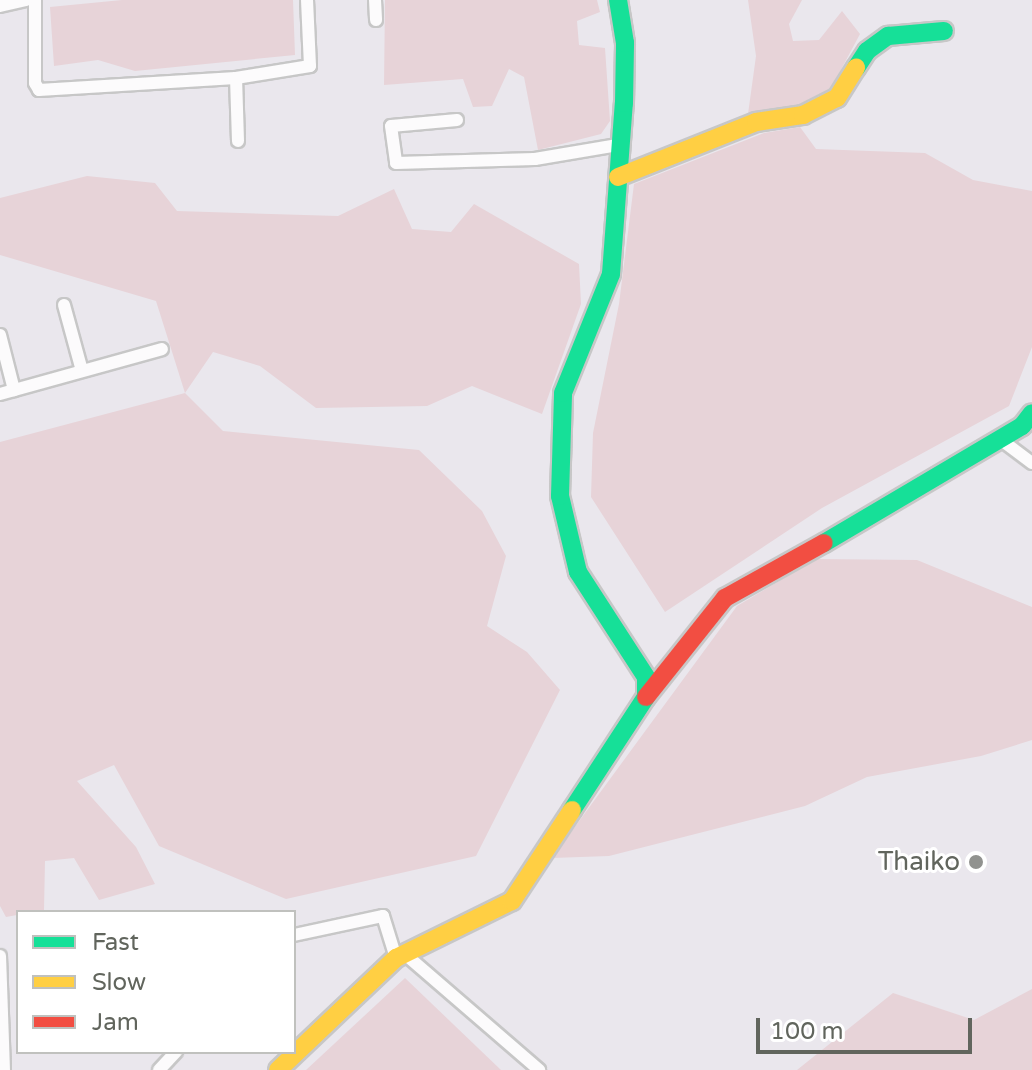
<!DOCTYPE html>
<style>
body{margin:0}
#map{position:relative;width:1032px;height:1070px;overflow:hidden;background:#eae7ed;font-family:"Varela Round",sans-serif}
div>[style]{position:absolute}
.green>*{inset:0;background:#e7d3d8}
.roads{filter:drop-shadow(2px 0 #c7c7c7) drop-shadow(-2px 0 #c7c7c7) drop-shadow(0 2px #c7c7c7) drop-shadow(0 -2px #c7c7c7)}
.street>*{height:12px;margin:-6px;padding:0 6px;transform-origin:6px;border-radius:6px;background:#fcfbfc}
.fast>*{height:18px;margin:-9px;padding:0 9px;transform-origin:9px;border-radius:9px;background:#16e098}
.slow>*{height:18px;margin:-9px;padding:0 9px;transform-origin:9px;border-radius:9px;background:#ffcf43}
.jam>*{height:18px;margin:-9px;padding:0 9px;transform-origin:9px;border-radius:9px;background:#f24e42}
.dots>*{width:22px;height:22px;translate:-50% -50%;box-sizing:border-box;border:4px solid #fff;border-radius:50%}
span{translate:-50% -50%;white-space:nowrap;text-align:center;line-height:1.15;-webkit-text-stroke:6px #fff;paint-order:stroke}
.poi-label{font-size:26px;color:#61655d}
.right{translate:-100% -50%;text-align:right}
.legend{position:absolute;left:16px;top:910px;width:280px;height:144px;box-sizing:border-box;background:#fff;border:2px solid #c0c1be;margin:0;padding:10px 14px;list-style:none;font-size:24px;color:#61655d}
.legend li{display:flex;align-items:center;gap:16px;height:40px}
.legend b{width:40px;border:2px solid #c0c1be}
.scale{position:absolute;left:756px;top:1018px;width:216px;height:36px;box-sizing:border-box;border:4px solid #61655d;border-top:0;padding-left:10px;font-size:24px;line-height:28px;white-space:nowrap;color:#61655d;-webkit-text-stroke:6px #fff;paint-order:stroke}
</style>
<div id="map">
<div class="green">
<i style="clip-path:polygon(122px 0,293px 0,295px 55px,135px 71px,98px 60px,54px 66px,50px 7px)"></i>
<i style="clip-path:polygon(385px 0,597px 0,600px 12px,577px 21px,579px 45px,605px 48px,610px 121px,601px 134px,538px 150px,524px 77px,509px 69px,492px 106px,473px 107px,463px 79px,384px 85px)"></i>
<i style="clip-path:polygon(748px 0,802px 0,789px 24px,793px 41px,819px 40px,842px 11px,860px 34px,829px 92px,792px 108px,748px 114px,756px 56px)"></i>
<i style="clip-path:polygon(800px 127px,816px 149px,925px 153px,973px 180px,1032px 191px,1032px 347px,1009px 406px,822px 508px,665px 612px,591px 497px,593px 433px,619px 304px,634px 184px,764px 133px)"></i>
<i style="clip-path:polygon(87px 176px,155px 183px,177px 211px,338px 216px,394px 189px,412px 229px,451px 232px,474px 204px,579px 264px,581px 304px,542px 414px,472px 386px,427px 406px,316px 408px,260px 366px,213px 352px,185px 393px,223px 431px,419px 450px,482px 511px,506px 556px,487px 626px,527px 652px,560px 690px,476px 856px,286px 899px,159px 846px,114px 765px,77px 781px,136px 847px,155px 884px,99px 900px,74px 858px,45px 861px,44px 910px,6px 917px,0 906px,0 442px,185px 393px,156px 301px,0 255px,0 198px)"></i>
<i style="clip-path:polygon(816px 559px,917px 560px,1032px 607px,1032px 740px,981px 756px,867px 777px,805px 806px,609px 856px,552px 858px,737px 606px)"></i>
<i style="clip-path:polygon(405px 978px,501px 1070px,306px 1070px)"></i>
<i style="clip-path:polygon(1032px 989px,1032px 1070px,797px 1070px,893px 993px,974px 1020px)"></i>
</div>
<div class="roads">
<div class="street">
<i style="left:35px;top:0;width:83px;rotate:90deg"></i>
<i style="left:35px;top:83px;width:8px;rotate:60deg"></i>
<i style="left:39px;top:90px;width:197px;rotate:-3.5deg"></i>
<i style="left:375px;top:0;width:20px;rotate:87deg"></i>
<i style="left:0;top:6px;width:27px;rotate:-13deg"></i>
<i style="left:457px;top:120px;width:66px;rotate:174.8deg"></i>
<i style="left:391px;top:126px;width:37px;rotate:82deg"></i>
<i style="left:396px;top:163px;width:139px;rotate:-1.6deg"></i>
<i style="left:535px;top:159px;width:84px;rotate:-9.6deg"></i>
<i style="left:238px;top:141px;width:63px;rotate:-91.8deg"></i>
<i style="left:236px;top:78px;width:75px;rotate:-9.2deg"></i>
<i style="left:310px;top:66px;width:66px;rotate:-92.6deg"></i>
<i style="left:64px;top:305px;width:68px;rotate:74.7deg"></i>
<i style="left:0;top:335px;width:57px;rotate:75.7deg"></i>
<i style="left:0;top:394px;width:168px;rotate:-15.5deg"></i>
<i style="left:1000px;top:439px;width:40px;rotate:37deg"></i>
<i style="left:294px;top:935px;width:91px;rotate:-12.1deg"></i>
<i style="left:383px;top:916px;width:44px;rotate:72.8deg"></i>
<i style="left:406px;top:955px;width:176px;rotate:40.8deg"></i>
<i style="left:0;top:956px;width:114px;rotate:88deg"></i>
<i style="left:159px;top:1070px;width:25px;rotate:-47deg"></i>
</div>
<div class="fast">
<i style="left:856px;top:68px;width:20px;rotate:-57deg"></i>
<i style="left:867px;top:51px;width:26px;rotate:-36deg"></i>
<i style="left:888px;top:36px;width:56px;rotate:-5.1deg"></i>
<i style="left:824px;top:543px;width:230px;rotate:-30.6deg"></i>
<i style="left:1022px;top:426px;width:16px;rotate:-52deg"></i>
<i style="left:572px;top:810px;width:135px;rotate:-56.8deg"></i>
<i style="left:646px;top:697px;width:20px;rotate:-90deg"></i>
<i style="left:646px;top:677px;width:125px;rotate:-122.9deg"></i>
<i style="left:578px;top:572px;width:78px;rotate:-103.3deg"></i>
<i style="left:560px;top:496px;width:103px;rotate:-88.3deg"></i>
<i style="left:563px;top:393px;width:128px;rotate:-68deg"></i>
<i style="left:611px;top:274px;width:171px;rotate:-85.7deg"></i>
<i style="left:624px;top:103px;width:60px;rotate:-89deg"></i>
<i style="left:625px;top:43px;width:44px;rotate:-99.2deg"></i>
</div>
<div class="slow">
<i style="left:618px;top:177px;width:149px;rotate:-21.7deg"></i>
<i style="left:756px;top:122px;width:48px;rotate:-8.5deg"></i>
<i style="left:803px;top:115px;width:38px;rotate:-27deg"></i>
<i style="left:837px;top:98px;width:36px;rotate:-58deg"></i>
<i style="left:278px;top:1070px;width:163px;rotate:-43.5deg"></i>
<i style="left:396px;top:958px;width:129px;rotate:-26.2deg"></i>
<i style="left:512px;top:901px;width:109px;rotate:-56.6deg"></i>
</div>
<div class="jam">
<i style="left:646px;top:697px;width:127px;rotate:-51.4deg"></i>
<i style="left:725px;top:598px;width:113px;rotate:-29.1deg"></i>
</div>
</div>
<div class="dots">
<i style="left:976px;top:862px;background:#91928f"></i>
</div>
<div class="poi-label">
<span class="right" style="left:960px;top:862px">Thaiko</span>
</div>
<ul class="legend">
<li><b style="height:10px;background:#16e098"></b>Fast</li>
<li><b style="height:10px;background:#ffcf43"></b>Slow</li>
<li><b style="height:10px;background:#f24e42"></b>Jam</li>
</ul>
<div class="scale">100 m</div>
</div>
